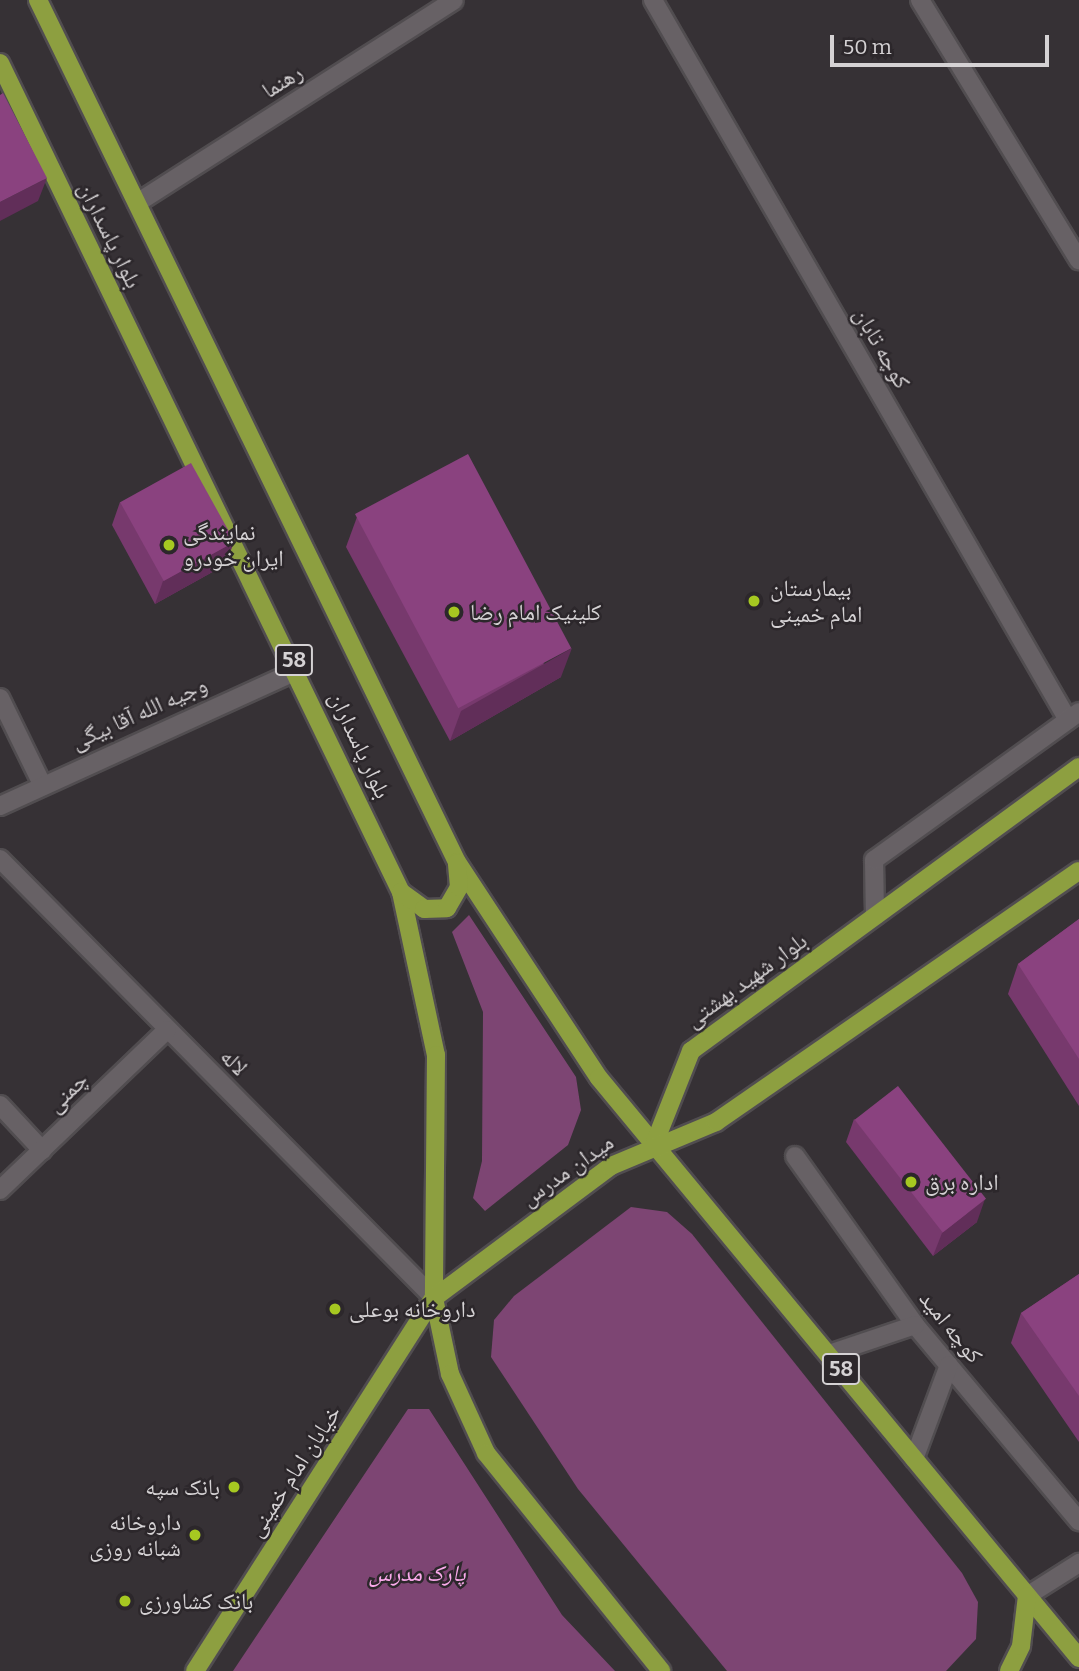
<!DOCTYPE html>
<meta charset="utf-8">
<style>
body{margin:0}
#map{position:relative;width:1079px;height:1671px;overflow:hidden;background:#363135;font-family:Bitter,"Noto Naskh Arabic",serif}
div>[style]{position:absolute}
.green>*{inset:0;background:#7d4573}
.roads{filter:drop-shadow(2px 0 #514d50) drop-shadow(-2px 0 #514d50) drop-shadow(0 2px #514d50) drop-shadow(0 -2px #514d50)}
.minor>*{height:18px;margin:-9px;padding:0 9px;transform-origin:9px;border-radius:9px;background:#676165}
.major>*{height:18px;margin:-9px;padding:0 9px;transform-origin:9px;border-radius:9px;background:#8d9f40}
.wall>*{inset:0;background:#77396d}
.shaded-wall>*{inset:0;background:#612e59}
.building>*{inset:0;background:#8a427f;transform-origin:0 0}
.dots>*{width:19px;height:19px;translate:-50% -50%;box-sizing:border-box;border:4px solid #2c272b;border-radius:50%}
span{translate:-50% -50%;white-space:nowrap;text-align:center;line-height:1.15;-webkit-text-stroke:5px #2c272b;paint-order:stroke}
.shield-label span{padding:2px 5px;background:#2c272b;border:2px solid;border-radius:5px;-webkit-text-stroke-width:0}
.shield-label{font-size:21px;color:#d5d2d4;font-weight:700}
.street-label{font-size:23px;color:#d5d2d4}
.poi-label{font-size:23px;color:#d5d2d4}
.left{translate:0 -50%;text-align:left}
.right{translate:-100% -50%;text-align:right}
.park-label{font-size:23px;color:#faaaeb;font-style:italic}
.scale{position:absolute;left:830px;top:35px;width:219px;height:32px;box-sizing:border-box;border:4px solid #d5d2d4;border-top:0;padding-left:9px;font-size:21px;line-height:24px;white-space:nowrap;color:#d5d2d4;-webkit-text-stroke:5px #2c272b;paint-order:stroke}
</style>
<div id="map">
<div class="green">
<i style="clip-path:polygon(469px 915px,576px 1077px,581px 1110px,568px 1145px,485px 1211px,473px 1198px,482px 1161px,483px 1012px,452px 932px)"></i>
<i style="clip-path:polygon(631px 1207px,667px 1212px,692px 1234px,962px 1573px,978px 1602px,976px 1639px,946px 1671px,727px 1671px,578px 1489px,491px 1357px,494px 1320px,514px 1296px)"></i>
<i style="clip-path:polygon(408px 1409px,429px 1409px,562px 1615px,615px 1671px,233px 1671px)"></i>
</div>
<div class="roads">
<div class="minor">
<i style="left:653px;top:0;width:831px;rotate:60.04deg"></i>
<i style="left:920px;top:0;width:305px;rotate:58.6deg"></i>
<i style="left:137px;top:203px;width:376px;rotate:-32.6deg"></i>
<i style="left:0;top:698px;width:93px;rotate:64deg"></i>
<i style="left:0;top:806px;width:328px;rotate:-24.5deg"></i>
<i style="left:0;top:859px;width:617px;rotate:45.33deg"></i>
<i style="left:875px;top:916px;width:56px;rotate:-91deg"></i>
<i style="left:874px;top:860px;width:253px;rotate:-35.8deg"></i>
<i style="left:0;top:1105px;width:62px;rotate:47deg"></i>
<i style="left:795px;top:1156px;width:207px;rotate:54.6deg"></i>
<i style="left:915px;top:1325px;width:256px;rotate:50.1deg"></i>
<i style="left:0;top:1190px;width:231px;rotate:-43.8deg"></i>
<i style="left:829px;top:1354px;width:91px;rotate:-18.6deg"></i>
<i style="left:914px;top:1459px;width:100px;rotate:-69.6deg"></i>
<i style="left:1027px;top:1596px;width:62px;rotate:-32.4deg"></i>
</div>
<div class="major">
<i style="left:38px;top:0;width:958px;rotate:64.08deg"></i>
<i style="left:457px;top:862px;width:258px;rotate:56.7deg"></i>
<i style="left:599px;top:1078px;width:753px;rotate:50.39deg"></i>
<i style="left:0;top:63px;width:921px;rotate:64.19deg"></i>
<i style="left:401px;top:892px;width:167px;rotate:77.9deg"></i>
<i style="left:436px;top:1055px;width:243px;rotate:90.5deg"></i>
<i style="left:434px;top:1298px;width:78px;rotate:78.1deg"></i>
<i style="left:450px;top:1374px;width:87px;rotate:65.5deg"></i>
<i style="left:486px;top:1453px;width:280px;rotate:51.2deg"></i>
<i style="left:401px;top:892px;width:29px;rotate:36deg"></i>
<i style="left:424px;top:909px;width:23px;rotate:-2deg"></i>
<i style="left:447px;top:908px;width:24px;rotate:-60deg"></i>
<i style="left:459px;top:887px;width:24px;rotate:-95deg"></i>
<i style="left:655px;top:1142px;width:98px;rotate:-68.4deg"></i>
<i style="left:691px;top:1051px;width:481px;rotate:-36.2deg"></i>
<i style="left:195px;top:1671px;width:443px;rotate:-57.4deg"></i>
<i style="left:434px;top:1298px;width:221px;rotate:-36.7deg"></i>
<i style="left:611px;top:1166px;width:114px;rotate:-22.7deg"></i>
<i style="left:716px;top:1122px;width:441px;rotate:-34.7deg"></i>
<i style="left:1009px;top:1671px;width:28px;rotate:-64deg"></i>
<i style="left:1021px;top:1646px;width:50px;rotate:-83.2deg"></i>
</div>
</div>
<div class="wall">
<i style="clip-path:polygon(120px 502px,234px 542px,225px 565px,155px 604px,112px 525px)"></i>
<i style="clip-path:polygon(357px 517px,561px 677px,450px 741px,346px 547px)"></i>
<i style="clip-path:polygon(1079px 919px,1079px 1106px,1008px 994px,1018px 964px)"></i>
<i style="clip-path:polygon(854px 1119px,977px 1222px,933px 1256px,846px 1142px)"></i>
<i style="clip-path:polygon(1079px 1274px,1079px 1442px,1011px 1343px,1021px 1313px)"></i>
</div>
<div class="shaded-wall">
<i style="clip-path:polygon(47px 178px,38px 201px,0 221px,0 202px)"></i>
<i style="clip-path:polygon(234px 542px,225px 565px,155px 604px,163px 581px)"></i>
<i style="clip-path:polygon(572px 648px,561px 677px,450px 741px,461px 711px)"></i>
<i style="clip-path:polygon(985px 1199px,977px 1222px,933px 1256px,942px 1233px)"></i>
</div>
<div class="building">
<i style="clip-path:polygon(3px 93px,47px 178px,0 202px,0 95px)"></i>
<i style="left:468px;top:454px;width:220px;height:128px;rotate:62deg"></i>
<i style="left:191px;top:463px;width:90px;height:81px;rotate:61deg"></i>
<i style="clip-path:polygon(1079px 919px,1079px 1059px,1018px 964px)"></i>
<i style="left:898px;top:1086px;width:143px;height:55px;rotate:52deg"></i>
<i style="clip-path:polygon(1079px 1274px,1079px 1396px,1021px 1313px)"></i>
</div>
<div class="dots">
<i style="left:169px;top:545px;background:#a6c821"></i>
<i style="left:754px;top:601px;background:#a6c821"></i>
<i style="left:454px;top:612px;background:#a6c821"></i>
<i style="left:911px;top:1182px;background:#a6c821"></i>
<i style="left:335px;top:1309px;background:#a6c821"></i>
<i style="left:234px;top:1487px;background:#a6c821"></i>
<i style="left:195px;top:1535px;background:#a6c821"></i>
<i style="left:125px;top:1601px;background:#a6c821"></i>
</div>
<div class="shield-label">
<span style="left:294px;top:660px">58</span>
<span style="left:841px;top:1369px">58</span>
</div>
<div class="street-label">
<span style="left:282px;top:81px;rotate:-33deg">رهنما</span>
<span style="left:110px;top:235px;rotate:64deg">بلوار پاسداران</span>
<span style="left:882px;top:348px;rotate:60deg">کوچه تابان</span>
<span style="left:139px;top:713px;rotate:-24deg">وجیه الله آقا بیگی</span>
<span style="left:360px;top:745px;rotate:65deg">بلوار پاسداران</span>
<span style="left:746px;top:980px;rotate:-36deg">بلوار شهید بهشتی</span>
<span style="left:234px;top:1062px;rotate:45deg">لاله</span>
<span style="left:67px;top:1092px;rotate:-44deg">چمنی</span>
<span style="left:567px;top:1170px;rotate:-35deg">میدان مدرس</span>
<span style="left:951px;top:1327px;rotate:51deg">کوچه امید</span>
<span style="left:294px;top:1471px;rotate:-57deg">خیابان امام خمینی</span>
</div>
<div class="poi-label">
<span class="left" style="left:183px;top:545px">نمایندگی<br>ایران خودرو</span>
<span class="left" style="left:770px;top:601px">بیمارستان<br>امام خمینی</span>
<span class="left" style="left:470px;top:612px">کلینیک امام رضا</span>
<span class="left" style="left:925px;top:1182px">اداره برق</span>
<span class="left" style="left:349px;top:1309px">داروخانه بوعلی</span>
<span class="right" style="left:220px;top:1487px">بانک سپه</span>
<span class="right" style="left:181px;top:1535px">داروخانه<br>شبانه روزی</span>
<span class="left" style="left:139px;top:1601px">بانک کشاورزی</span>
</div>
<div class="park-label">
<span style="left:417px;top:1573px">پارک مدرس</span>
</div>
<div class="scale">50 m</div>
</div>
